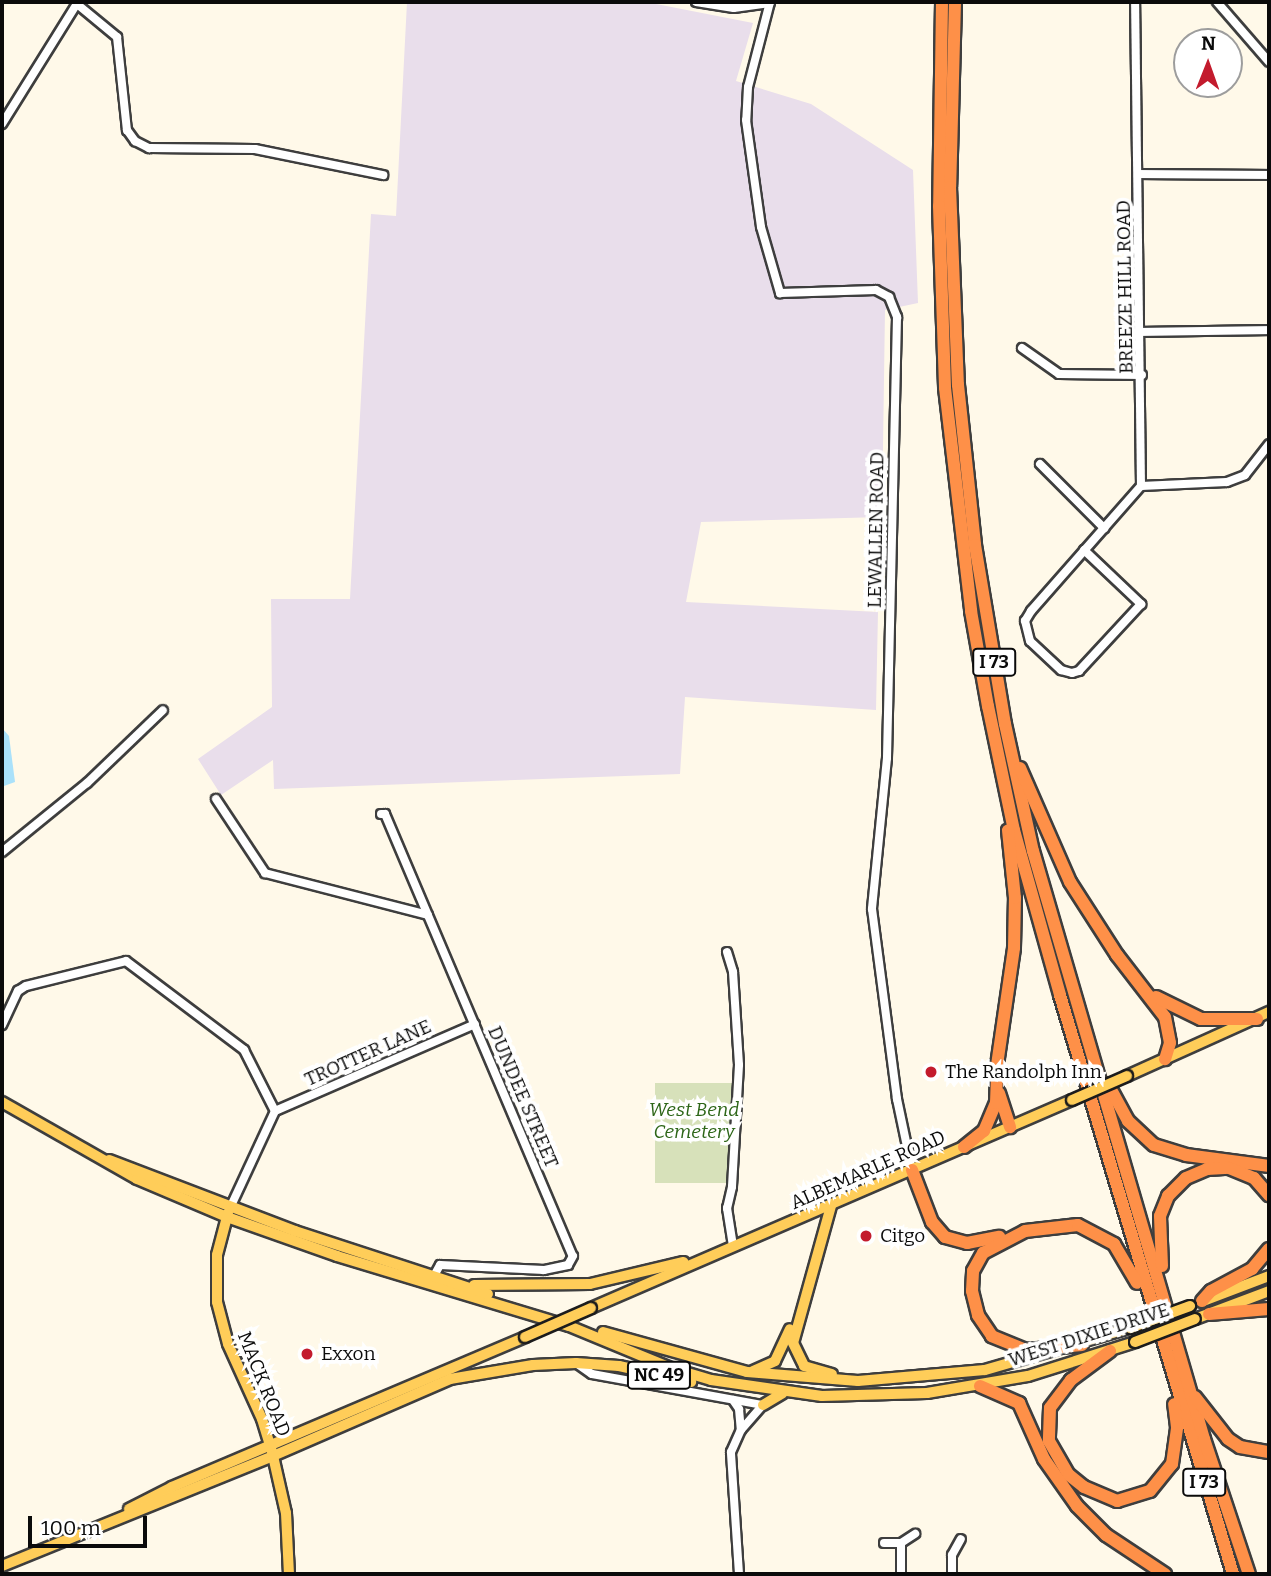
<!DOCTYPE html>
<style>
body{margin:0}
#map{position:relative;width:1271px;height:1576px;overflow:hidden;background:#fff9e9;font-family:Bitter,serif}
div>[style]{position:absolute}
.industrial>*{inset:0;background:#e9deeb}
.cemetery>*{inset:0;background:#d7e1ba;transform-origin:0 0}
.water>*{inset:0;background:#aae1fa}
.roads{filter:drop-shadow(2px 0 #3e3e3e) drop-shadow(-2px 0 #3e3e3e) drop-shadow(0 2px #3e3e3e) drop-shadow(0 -2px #3e3e3e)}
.minor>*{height:8px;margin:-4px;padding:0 4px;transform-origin:4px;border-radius:4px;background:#fff}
.major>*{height:10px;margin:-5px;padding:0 5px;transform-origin:5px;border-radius:5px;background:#ffcd59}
.highway>*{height:12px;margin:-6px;padding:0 6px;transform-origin:6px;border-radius:6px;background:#fe9048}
.bridges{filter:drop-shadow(2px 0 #1c1c1c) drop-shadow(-2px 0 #1c1c1c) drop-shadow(0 2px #1c1c1c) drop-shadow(0 -2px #1c1c1c)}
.major-bridge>*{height:10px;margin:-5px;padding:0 5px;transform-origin:5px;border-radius:5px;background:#ffcd59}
.dots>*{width:19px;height:19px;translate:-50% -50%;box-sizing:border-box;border:4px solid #fff;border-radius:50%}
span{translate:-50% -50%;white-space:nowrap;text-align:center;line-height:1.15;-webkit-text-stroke:7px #fff;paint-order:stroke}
.shield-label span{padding:2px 5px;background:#fff;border:2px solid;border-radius:5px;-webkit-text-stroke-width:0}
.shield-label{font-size:18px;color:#0b0b0b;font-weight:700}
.street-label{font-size:19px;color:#0b0b0b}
.poi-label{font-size:19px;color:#0b0b0b}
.left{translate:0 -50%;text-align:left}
.park-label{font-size:19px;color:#2d6618;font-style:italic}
.frame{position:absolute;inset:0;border:4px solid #0b0b0b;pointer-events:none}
.north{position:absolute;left:1173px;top:28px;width:70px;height:70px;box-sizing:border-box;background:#fff;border:2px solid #9d9d9d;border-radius:50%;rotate:1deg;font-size:19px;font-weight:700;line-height:28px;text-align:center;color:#0b0b0b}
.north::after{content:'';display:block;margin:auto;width:24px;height:32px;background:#c31b2d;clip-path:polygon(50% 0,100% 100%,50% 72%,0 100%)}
.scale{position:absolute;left:28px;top:1516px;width:119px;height:32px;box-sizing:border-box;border:4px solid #0b0b0b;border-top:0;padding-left:9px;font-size:21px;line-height:24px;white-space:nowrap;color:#0b0b0b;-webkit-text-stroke:5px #fff;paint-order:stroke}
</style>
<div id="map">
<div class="industrial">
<i style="clip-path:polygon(407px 2px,646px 2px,753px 23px,736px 81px,811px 104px,913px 170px,918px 303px,885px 310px,882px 517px,701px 522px,686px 602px,878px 612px,876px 710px,685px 697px,680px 774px,274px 789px,273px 760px,221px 795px,198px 759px,272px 707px,271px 599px,350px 599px,371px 214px,396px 216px)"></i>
</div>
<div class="cemetery">
<i style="left:655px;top:1083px;width:77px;height:100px"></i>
</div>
<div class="water">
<i style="clip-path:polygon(2px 728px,9px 736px,15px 782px,4px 786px)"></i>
</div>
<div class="roads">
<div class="minor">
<i style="left:696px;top:2px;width:38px;rotate:9deg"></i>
<i style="left:734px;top:8px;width:36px;rotate:-8deg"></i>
<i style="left:770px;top:2px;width:88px;rotate:104.5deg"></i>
<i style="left:748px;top:87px;width:33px;rotate:93deg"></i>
<i style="left:746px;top:120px;width:108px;rotate:82deg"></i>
<i style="left:761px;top:227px;width:69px;rotate:73.9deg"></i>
<i style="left:780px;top:293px;width:96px;rotate:-1.8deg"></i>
<i style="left:876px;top:290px;width:15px;rotate:28deg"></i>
<i style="left:889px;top:297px;width:22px;rotate:68deg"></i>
<i style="left:897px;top:317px;width:441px;rotate:91.3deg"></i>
<i style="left:887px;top:758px;width:152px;rotate:95.7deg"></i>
<i style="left:872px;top:909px;width:192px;rotate:82.5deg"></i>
<i style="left:897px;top:1099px;width:73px;rotate:78.1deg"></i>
<i style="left:1217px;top:2px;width:79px;rotate:49.1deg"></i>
<i style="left:77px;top:4px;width:52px;rotate:39.5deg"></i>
<i style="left:117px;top:37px;width:94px;rotate:83.9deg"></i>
<i style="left:127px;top:130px;width:14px;rotate:54deg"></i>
<i style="left:135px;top:141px;width:16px;rotate:27deg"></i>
<i style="left:149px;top:148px;width:106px;rotate:0.5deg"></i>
<i style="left:255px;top:149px;width:131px;rotate:11.5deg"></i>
<i style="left:2px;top:124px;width:144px;rotate:-58.1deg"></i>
<i style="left:1140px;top:174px;width:129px;rotate:0.4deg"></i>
<i style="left:1141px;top:332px;width:128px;rotate:-0.9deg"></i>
<i style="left:1022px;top:348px;width:45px;rotate:35.1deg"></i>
<i style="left:1059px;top:374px;width:83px;rotate:0.7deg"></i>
<i style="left:1040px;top:464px;width:91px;rotate:45deg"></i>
<i style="left:1141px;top:486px;width:86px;rotate:-2.7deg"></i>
<i style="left:1227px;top:482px;width:19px;rotate:-21deg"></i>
<i style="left:1245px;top:475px;width:39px;rotate:-52deg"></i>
<i style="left:1084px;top:550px;width:79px;rotate:43.5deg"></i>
<i style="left:1141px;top:604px;width:91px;rotate:132.8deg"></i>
<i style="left:1079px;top:671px;width:7px;rotate:164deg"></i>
<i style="left:1072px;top:673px;width:11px;rotate:-165deg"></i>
<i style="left:1061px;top:670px;width:42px;rotate:-136.9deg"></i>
<i style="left:1030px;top:641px;width:21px;rotate:-104deg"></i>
<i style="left:1025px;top:621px;width:12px;rotate:-59deg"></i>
<i style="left:1031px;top:611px;width:167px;rotate:-48.7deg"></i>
<i style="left:1141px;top:486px;width:484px;rotate:-90.7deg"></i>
<i style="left:216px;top:799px;width:89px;rotate:56.5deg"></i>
<i style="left:265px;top:873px;width:168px;rotate:14.4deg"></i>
<i style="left:381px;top:814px;width:4px"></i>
<i style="left:385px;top:814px;width:480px;rotate:67deg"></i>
<i style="left:573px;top:1256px;width:10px;rotate:119deg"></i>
<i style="left:568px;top:1265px;width:25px;rotate:168deg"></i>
<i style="left:544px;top:1270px;width:104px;rotate:-177.2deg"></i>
<i style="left:440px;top:1265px;width:13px;rotate:119deg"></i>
<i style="left:2px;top:852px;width:109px;rotate:-39.1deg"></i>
<i style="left:87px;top:783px;width:105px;rotate:-43.8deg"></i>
<i style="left:727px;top:952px;width:21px;rotate:73deg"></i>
<i style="left:733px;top:972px;width:93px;rotate:86.3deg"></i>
<i style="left:739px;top:1065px;width:122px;rotate:93.3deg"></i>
<i style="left:732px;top:1187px;width:22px;rotate:103deg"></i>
<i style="left:727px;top:1208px;width:39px;rotate:81deg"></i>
<i style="left:2px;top:1025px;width:38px;rotate:-65deg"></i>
<i style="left:18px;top:991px;width:9px;rotate:-32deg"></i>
<i style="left:26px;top:986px;width:103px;rotate:-14deg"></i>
<i style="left:126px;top:961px;width:148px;rotate:37deg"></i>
<i style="left:244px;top:1050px;width:68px;rotate:63.1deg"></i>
<i style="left:275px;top:1111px;width:218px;rotate:-23.5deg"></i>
<i style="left:230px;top:1208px;width:107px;rotate:-65.1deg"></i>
<i style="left:576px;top:1363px;width:19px;rotate:35deg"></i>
<i style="left:592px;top:1374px;width:174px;rotate:10.3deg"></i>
<i style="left:733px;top:1400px;width:11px;rotate:56deg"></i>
<i style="left:739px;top:1409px;width:21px;rotate:85deg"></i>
<i style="left:884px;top:1543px;width:17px"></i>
<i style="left:901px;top:1543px;width:17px;rotate:-33deg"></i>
<i style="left:739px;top:1574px;width:122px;rotate:-93.8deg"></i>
<i style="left:731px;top:1452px;width:24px;rotate:-66deg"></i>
<i style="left:741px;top:1430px;width:33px;rotate:-49deg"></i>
<i style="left:901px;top:1574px;width:31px;rotate:-90deg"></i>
<i style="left:952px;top:1574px;width:19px;rotate:-90deg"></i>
<i style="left:952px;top:1555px;width:18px;rotate:-61deg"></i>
</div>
<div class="major">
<i style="left:1127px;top:1076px;width:156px;rotate:-24.3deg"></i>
<i style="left:2px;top:1102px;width:155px;rotate:29.7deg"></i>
<i style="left:137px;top:1179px;width:98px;rotate:22.9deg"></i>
<i style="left:227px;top:1217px;width:117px;rotate:19.5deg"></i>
<i style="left:337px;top:1256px;width:242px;rotate:16.8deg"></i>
<i style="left:569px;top:1326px;width:110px;rotate:22.4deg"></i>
<i style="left:671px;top:1368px;width:42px;rotate:16.7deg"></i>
<i style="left:711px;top:1380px;width:112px;rotate:8.2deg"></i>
<i style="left:822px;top:1396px;width:105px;rotate:-1.6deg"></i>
<i style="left:927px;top:1393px;width:102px;rotate:-9.6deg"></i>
<i style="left:1028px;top:1376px;width:112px;rotate:-17.6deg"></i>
<i style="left:109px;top:1160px;width:199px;rotate:20.9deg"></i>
<i style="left:295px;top:1231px;width:203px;rotate:18.1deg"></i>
<i style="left:831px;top:1206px;width:142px;rotate:105.5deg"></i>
<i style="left:793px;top:1343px;width:25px;rotate:64deg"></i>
<i style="left:804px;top:1366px;width:29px;rotate:16deg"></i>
<i style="left:228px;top:1213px;width:43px;rotate:104.7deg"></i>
<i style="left:217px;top:1255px;width:47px;rotate:90deg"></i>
<i style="left:217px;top:1302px;width:43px;rotate:75.3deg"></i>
<i style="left:228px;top:1344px;width:82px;rotate:65.6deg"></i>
<i style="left:262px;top:1419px;width:39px;rotate:73deg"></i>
<i style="left:273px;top:1456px;width:58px;rotate:77.2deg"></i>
<i style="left:286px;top:1513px;width:61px;rotate:87.2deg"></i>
<i style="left:474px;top:1285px;width:116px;rotate:-0.5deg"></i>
<i style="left:590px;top:1284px;width:96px;rotate:-13.3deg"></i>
<i style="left:1203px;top:1301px;width:71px;rotate:-20.7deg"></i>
<i style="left:591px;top:1308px;width:524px;rotate:-23.39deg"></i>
<i style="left:1195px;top:1319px;width:79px;rotate:-20.7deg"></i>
<i style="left:603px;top:1332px;width:149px;rotate:15.5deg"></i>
<i style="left:747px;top:1372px;width:111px;rotate:4.6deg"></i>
<i style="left:858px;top:1381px;width:127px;rotate:-5deg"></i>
<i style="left:985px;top:1370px;width:151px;rotate:-16.2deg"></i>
<i style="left:753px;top:1371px;width:24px;rotate:-24deg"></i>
<i style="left:775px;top:1361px;width:35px;rotate:-65deg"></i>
<i style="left:763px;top:1405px;width:23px;rotate:-31deg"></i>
<i style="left:129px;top:1509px;width:48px;rotate:-27.1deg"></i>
<i style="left:172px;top:1487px;width:384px;rotate:-23deg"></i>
<i style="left:2px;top:1566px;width:292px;rotate:-22.1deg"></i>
<i style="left:273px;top:1456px;width:193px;rotate:-23.5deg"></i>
<i style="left:450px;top:1379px;width:84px;rotate:-9.6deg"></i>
<i style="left:533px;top:1365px;width:43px;rotate:-2.7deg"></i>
<i style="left:576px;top:1363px;width:43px;rotate:4deg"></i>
<i style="left:619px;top:1366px;width:74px;rotate:12.5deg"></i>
</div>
<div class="highway">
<i style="left:942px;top:2px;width:204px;rotate:90.8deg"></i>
<i style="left:939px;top:206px;width:182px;rotate:88.1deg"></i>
<i style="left:945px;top:388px;width:225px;rotate:83.3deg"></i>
<i style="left:971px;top:611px;width:97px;rotate:79.9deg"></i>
<i style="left:988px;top:706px;width:127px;rotate:78.2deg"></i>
<i style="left:1014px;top:830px;width:171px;rotate:74.4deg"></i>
<i style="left:1060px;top:995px;width:604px;rotate:73.36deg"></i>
<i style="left:955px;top:2px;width:185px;rotate:91.5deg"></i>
<i style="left:950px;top:187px;width:198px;rotate:87.7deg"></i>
<i style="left:958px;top:385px;width:161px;rotate:83.9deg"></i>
<i style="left:975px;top:545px;width:181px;rotate:80.5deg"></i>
<i style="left:1005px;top:724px;width:130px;rotate:77.6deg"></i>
<i style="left:1033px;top:851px;width:612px;rotate:73.78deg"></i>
<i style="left:1204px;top:1439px;width:142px;rotate:71.6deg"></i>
<i style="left:1020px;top:768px;width:124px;rotate:66.3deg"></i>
<i style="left:1070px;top:882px;width:87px;rotate:57.2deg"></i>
<i style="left:1117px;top:955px;width:78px;rotate:52.3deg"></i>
<i style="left:1165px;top:1017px;width:26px;rotate:79deg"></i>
<i style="left:1170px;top:1043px;width:17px;rotate:107deg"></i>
<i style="left:1156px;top:997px;width:50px;rotate:26.1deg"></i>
<i style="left:1201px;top:1019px;width:56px"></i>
<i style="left:1108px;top:1084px;width:42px;rotate:61.6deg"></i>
<i style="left:1128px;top:1121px;width:35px;rotate:43deg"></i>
<i style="left:1154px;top:1145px;width:34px;rotate:17deg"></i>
<i style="left:1186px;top:1155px;width:84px;rotate:7.5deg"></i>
<i style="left:999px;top:1093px;width:36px;rotate:72deg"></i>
<i style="left:964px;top:1147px;width:26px;rotate:-39deg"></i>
<i style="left:984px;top:1131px;width:30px;rotate:-67deg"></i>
<i style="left:996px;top:1103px;width:38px;rotate:-88deg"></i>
<i style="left:997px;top:1065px;width:118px;rotate:-81.7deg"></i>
<i style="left:1014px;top:948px;width:50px;rotate:-88.9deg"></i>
<i style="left:1015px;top:898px;width:68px;rotate:-95.9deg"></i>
<i style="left:912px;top:1170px;width:56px;rotate:69deg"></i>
<i style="left:932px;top:1222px;width:20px;rotate:49deg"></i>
<i style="left:945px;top:1237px;width:23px;rotate:15deg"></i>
<i style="left:967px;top:1243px;width:33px;rotate:-11deg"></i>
<i style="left:1162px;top:1266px;width:50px;rotate:-92.3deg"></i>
<i style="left:1160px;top:1216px;width:22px;rotate:-68deg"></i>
<i style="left:1168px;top:1196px;width:25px;rotate:-45deg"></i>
<i style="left:1186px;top:1178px;width:23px;rotate:-23deg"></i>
<i style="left:1207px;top:1169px;width:22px;rotate:-3deg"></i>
<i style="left:1229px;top:1168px;width:27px;rotate:22deg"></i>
<i style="left:1254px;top:1178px;width:23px;rotate:49deg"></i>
<i style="left:1202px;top:1301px;width:13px;rotate:-48deg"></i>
<i style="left:1211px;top:1291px;width:47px;rotate:-28.2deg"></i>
<i style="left:1252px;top:1269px;width:26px;rotate:-50deg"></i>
<i style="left:1209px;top:1314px;width:60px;rotate:-4.8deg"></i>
<i style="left:1082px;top:1345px;width:56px;rotate:174.9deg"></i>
<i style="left:1026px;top:1350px;width:37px;rotate:-158deg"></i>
<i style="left:992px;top:1336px;width:25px;rotate:-124deg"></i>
<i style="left:978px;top:1315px;width:25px;rotate:-104deg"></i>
<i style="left:972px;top:1291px;width:20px;rotate:-87deg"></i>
<i style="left:973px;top:1271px;width:21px;rotate:-61deg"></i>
<i style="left:983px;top:1253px;width:47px;rotate:-27.6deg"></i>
<i style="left:1025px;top:1231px;width:53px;rotate:-6.5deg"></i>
<i style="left:1078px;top:1225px;width:41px;rotate:27.8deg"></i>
<i style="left:1114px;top:1244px;width:45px;rotate:59.5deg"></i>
<i style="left:1110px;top:1351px;width:49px;rotate:143.4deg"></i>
<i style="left:1071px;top:1380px;width:35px;rotate:127deg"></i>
<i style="left:1050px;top:1408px;width:33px;rotate:92deg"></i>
<i style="left:1049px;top:1441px;width:39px;rotate:60deg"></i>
<i style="left:1069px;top:1475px;width:19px;rotate:39deg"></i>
<i style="left:1084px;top:1487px;width:36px;rotate:23deg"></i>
<i style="left:1117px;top:1501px;width:34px;rotate:-17deg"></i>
<i style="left:1150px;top:1491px;width:35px;rotate:-51deg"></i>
<i style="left:1172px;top:1464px;width:37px;rotate:-82deg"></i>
<i style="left:1177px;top:1427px;width:23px;rotate:-97deg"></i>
<i style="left:980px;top:1386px;width:43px;rotate:23.6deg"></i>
<i style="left:1019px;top:1403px;width:61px;rotate:65.9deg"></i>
<i style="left:1044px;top:1459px;width:57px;rotate:54.9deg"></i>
<i style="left:1077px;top:1506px;width:41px;rotate:45deg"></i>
<i style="left:1106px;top:1535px;width:71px;rotate:33.5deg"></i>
<i style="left:1195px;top:1397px;width:53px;rotate:51.8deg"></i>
<i style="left:1228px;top:1439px;width:14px;rotate:34deg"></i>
<i style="left:1240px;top:1447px;width:29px;rotate:10deg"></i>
</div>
</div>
<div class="bridges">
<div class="major-bridge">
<i style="left:1072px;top:1100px;width:60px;rotate:-23.6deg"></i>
<i style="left:1130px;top:1328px;width:64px;rotate:-20.1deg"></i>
<i style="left:525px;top:1337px;width:72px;rotate:-23.7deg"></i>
<i style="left:1135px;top:1342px;width:64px;rotate:-21deg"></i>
</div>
</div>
<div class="dots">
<i style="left:931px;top:1072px;background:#c31b2d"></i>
<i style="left:866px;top:1236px;background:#c31b2d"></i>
<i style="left:307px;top:1354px;background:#c31b2d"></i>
</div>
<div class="shield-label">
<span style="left:994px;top:662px">I 73</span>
<span style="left:659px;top:1375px">NC 49</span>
<span style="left:1204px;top:1482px">I 73</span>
</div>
<div class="street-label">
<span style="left:1125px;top:287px;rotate:-91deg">BREEZE HILL ROAD</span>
<span style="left:876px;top:530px;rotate:-89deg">LEWALLEN ROAD</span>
<span style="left:368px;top:1053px;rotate:-24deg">TROTTER LANE</span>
<span style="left:523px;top:1097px;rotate:67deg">DUNDEE STREET</span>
<span style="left:868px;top:1170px;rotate:-24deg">ALBEMARLE ROAD</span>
<span style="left:1089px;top:1335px;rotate:-18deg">WEST DIXIE DRIVE</span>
<span style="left:264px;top:1384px;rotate:68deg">MACK ROAD</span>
</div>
<div class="poi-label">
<span class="left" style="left:945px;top:1072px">The Randolph Inn</span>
<span class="left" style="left:880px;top:1236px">Citgo</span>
<span class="left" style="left:321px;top:1354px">Exxon</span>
</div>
<div class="park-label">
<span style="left:694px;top:1121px">West Bend<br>Cemetery</span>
</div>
<div class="frame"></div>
<div class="north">N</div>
<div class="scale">100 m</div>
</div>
